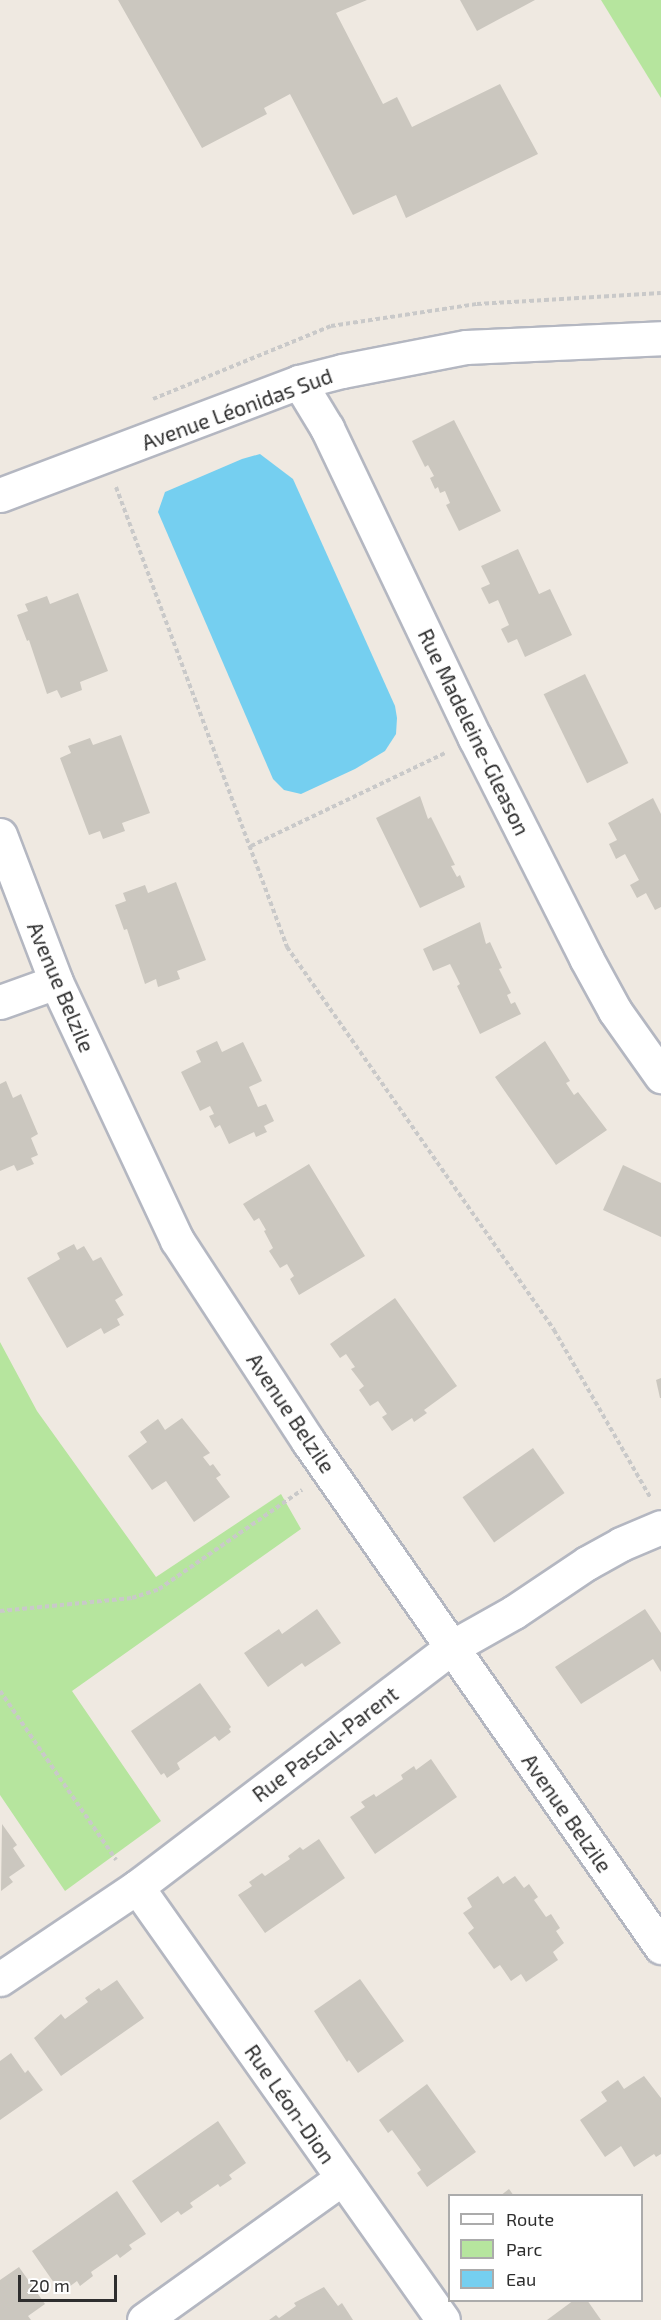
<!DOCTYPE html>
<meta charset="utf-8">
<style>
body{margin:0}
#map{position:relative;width:661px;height:2320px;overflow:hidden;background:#efe9e1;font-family:"Exo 2",sans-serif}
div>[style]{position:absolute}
.green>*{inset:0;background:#b6e59e}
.water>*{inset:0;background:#75cff0}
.building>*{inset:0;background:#cbc7bf;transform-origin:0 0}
.path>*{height:4px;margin-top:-2px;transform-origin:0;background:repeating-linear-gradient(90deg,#c9c9c9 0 4.5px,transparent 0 7.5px)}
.roads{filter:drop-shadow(2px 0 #b4b7c1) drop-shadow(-2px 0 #b4b7c1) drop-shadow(0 2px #b4b7c1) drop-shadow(0 -2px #b4b7c1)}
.street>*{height:33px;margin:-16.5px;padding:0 16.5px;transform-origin:16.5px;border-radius:16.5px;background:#fff}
.secondary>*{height:33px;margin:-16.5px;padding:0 16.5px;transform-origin:16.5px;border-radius:16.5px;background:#fff}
span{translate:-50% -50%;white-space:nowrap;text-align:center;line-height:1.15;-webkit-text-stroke:5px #fff;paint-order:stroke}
.street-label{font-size:21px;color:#2e2e2e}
.legend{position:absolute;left:448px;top:2194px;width:195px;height:108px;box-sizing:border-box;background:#fff;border:2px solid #ababab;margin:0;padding:8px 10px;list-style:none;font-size:18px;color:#2e2e2e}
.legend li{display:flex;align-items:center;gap:12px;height:30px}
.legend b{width:30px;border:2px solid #ababab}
.scale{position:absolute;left:18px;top:2275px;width:99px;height:27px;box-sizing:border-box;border:3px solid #2e2e2e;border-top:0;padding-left:8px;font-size:18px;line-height:21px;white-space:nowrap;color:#2e2e2e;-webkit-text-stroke:4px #fff;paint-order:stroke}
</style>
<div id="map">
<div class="green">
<i style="clip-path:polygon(601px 0,661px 0,661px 98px)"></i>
<i style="clip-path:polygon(0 1342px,37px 1411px,156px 1577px,281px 1494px,301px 1529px,72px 1691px,161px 1821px,65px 1891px,0 1795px)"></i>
</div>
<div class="water">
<i style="clip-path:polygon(260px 454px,293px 479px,395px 706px,397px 718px,396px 734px,385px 751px,355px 769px,301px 794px,284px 790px,273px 779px,158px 512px,165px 492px,242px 459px)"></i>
</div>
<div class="building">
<i style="clip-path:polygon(118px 0,367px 0,336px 13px,383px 104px,397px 97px,412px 127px,500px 84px,538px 154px,406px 218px,396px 195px,353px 215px,290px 94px,264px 108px,267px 114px,202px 148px)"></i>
<i style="clip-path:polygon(460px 0,535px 0,477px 31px)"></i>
<i style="clip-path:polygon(454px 420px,501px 511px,459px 531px,446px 505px,450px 503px,445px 491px,440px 493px,438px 487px,435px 489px,430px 478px,434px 476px,428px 465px,425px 467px,412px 441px)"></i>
<i style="clip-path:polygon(518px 549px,539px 594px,550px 589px,572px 635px,525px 657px,517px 639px,508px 643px,501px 629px,509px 625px,498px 600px,489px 604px,481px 588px,490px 584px,481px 566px)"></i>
<i style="clip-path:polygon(78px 593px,108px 671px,80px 682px,82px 690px,61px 698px,57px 690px,47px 694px,29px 640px,27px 641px,17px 615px,28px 611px,25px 604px,47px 596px,50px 604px)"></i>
<i style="left:585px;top:674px;width:99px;height:46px;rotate:64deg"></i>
<i style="clip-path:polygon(121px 735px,150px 813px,122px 823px,125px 831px,103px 839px,100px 831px,89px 835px,60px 758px,71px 753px,68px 746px,90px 738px,93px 745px)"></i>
<i style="clip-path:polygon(420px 796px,428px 819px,431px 817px,455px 865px,451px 866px,457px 877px,460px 875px,465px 887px,420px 908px,376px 818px)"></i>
<i style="clip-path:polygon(653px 798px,661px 814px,661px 907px,655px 910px,646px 893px,637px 898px,630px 885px,639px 880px,625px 854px,616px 859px,609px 844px,617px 840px,608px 823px)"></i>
<i style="clip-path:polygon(176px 882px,206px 960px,177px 971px,180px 979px,158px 987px,156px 979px,145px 984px,127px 929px,124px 930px,115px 905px,126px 901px,123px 893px,145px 885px,148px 893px)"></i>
<i style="clip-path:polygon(480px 922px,486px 944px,490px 942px,502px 968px,499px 969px,511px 993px,507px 995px,511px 1004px,515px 1002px,521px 1014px,480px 1034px,457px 986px,460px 984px,450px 964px,433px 971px,423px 949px)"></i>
<i style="clip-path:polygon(217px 1041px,222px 1052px,243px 1042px,262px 1081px,249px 1087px,258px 1107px,266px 1104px,274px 1121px,264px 1126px,267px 1132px,256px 1137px,254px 1132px,229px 1144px,220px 1125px,215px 1128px,209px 1116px,214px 1114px,210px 1106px,200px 1111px,181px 1072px,201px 1062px,196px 1051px)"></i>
<i style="clip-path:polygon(545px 1041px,570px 1081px,566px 1083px,574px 1095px,578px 1092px,607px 1130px,556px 1165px,495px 1077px)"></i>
<i style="clip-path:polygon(6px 1081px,13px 1098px,21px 1094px,38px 1134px,31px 1138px,38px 1155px,31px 1158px,34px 1164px,17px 1171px,14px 1165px,0 1171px,0 1084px)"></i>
<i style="clip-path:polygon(309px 1164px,365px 1256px,299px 1295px,290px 1279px,294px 1276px,287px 1264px,280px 1268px,269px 1251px,273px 1248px,264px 1231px,266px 1230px,259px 1218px,254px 1221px,243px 1204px)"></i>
<i style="clip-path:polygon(623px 1165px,661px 1183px,661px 1237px,603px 1210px)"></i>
<i style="clip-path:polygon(74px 1244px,77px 1250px,84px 1246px,93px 1261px,101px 1257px,123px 1295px,115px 1300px,124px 1315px,117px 1319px,120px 1325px,104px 1334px,101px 1328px,67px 1348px,27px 1278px,60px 1259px,57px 1253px)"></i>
<i style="clip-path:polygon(395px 1298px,457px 1386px,424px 1410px,427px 1413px,414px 1422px,412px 1418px,392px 1431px,382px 1417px,387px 1414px,378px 1401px,370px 1406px,359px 1390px,364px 1386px,351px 1369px,355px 1367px,346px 1354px,340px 1358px,330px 1344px)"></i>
<i style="clip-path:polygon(661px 1378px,661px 1398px,660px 1398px,656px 1380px)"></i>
<i style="clip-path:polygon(182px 1418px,210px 1453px,203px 1457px,210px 1466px,213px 1464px,221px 1475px,216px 1478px,230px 1497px,194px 1522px,166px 1481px,152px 1490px,128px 1456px,147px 1442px,140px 1432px,158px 1419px,165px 1430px)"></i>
<i style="left:533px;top:1448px;width:55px;height:86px;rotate:55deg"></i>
<i style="clip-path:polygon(317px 1609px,341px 1643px,305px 1667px,302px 1663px,268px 1687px,244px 1653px,279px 1629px,282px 1634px)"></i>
<i style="clip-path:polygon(645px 1609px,661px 1633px,661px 1672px,653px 1659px,581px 1704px,555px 1667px)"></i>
<i style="clip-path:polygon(200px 1683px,231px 1727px,229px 1729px,231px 1732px,219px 1741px,215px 1736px,177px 1763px,180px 1769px,167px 1778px,164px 1773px,161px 1775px,131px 1731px)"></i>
<i style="clip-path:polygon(431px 1759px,457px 1797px,375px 1854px,350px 1817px,365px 1807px,361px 1802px,374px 1794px,376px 1797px,403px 1779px,401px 1775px,414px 1766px,416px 1770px)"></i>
<i style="clip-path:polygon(2px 1824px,17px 1845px,13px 1848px,25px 1866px,9px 1877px,13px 1882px,1px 1891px)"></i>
<i style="clip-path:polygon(319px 1839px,345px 1878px,265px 1933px,238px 1895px,252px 1886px,249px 1882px,262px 1873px,265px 1876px,290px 1859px,288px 1856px,300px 1847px,303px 1850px)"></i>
<i style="clip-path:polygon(498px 1876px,503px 1884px,515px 1876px,524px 1888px,529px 1884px,538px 1897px,534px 1900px,546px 1917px,551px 1914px,560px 1928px,556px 1931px,564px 1943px,553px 1952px,558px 1960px,526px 1982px,521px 1974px,511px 1981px,500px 1965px,494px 1969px,468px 1933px,474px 1928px,463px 1913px,472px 1907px,467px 1898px)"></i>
<i style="clip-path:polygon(360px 1979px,404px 2041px,358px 2073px,349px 2060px,347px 2062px,314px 2011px)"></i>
<i style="clip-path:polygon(117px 1980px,144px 2018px,61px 2076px,34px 2038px,61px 2014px,65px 2019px,88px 2002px,85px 1998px,99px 1988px,101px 1991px)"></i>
<i style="clip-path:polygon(11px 2053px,25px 2073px,28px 2070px,43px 2090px,0 2120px,0 2061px)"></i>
<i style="clip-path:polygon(644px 2076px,661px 2098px,661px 2154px,656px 2157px,654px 2154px,634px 2167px,621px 2146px,605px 2157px,580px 2120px,607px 2101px,601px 2092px,618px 2080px,624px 2089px)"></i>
<i style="clip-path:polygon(427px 2084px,476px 2152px,427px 2187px,417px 2173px,421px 2170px,392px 2130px,388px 2133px,379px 2120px)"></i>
<i style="clip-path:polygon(218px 2121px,246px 2163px,229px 2175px,232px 2179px,220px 2187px,218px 2184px,190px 2203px,193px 2207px,181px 2215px,178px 2211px,161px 2223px,132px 2181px)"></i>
<i style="clip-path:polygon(509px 2189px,514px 2196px,500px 2196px)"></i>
<i style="clip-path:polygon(117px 2191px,146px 2234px,129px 2245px,132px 2249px,120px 2258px,117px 2254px,91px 2272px,93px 2276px,80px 2286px,77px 2281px,61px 2293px,32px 2251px)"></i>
<i style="clip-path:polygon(19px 2267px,45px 2304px,28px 2316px,31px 2320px,0 2320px,0 2280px)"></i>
<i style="clip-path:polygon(324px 2287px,338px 2306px,342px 2303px,353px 2320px,269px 2320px,276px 2315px,279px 2318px,296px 2306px,294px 2303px)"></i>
<i style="clip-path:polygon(574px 2300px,587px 2300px,601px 2320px,547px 2320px)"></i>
</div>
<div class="path">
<i style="left:153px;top:399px;width:192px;rotate:-22.3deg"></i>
<i style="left:331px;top:326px;width:148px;rotate:-8.6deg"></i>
<i style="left:477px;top:304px;width:184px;rotate:-3.4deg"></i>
<i style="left:116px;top:487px;width:491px;rotate:69.6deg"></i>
<i style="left:287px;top:947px;width:467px;rotate:55.1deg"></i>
<i style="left:554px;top:1330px;width:193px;rotate:60.1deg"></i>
<i style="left:251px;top:846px;width:217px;rotate:-25.6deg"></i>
<i style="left:0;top:1611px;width:133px;rotate:-5.6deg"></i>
<i style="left:132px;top:1598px;width:28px;rotate:-18deg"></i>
<i style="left:159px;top:1589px;width:174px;rotate:-34.7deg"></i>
<i style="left:0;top:1691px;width:205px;rotate:55.5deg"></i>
</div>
<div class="roads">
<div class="street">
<i style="left:299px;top:382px;width:54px;rotate:58.7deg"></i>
<i style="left:327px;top:428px;width:344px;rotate:64.5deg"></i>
<i style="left:475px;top:738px;width:246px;rotate:63.2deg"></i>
<i style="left:586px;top:958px;width:60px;rotate:61.3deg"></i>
<i style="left:615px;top:1011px;width:80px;rotate:54.7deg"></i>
<i style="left:0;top:495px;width:320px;rotate:-20.7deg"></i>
<i style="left:299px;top:382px;width:44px;rotate:-14.3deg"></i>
<i style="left:342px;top:371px;width:126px;rotate:-11deg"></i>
<i style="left:466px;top:347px;width:195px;rotate:-2.6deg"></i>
<i style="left:0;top:1002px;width:59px;rotate:-19.7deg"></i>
<i style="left:137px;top:1887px;width:530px;rotate:54.75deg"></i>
<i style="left:0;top:1979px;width:165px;rotate:-33.9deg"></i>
<i style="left:137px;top:1887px;width:396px;rotate:-37.3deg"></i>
<i style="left:452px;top:1647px;width:71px;rotate:-29.4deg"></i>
<i style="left:514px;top:1612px;width:88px;rotate:-33.9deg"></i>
<i style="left:587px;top:1563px;width:39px;rotate:-29deg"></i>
<i style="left:621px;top:1544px;width:43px;rotate:-23deg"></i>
<i style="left:144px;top:2320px;width:244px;rotate:-35.6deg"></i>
</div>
<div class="secondary">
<i style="left:0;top:835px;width:157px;rotate:69.1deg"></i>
<i style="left:56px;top:982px;width:285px;rotate:64.9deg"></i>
<i style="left:177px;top:1240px;width:240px;rotate:56.9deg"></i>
<i style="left:308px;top:1441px;width:617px;rotate:55.1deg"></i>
</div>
</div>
<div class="street-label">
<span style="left:237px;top:409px;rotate:-20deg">Avenue Léonidas Sud</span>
<span style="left:474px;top:732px;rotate:64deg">Rue Madeleine-Gleason</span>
<span style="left:61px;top:987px;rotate:67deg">Avenue Belzile</span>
<span style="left:291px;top:1413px;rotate:56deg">Avenue Belzile</span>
<span style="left:325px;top:1744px;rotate:-37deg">Rue Pascal-Parent</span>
<span style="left:567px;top:1813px;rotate:55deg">Avenue Belzile</span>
<span style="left:290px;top:2104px;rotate:55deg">Rue Léon-Dion</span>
</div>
<ul class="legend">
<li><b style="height:8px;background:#fff"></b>Route</li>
<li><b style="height:16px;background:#b6e59e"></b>Parc</li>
<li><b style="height:16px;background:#75cff0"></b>Eau</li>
</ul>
<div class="scale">20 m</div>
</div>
